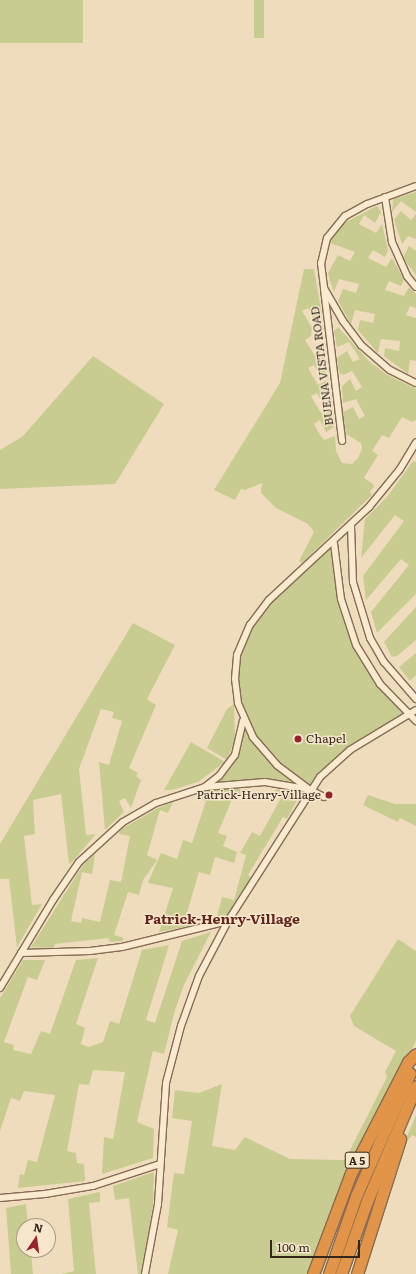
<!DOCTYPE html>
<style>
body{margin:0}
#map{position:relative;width:416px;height:1274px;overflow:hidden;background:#efdcbc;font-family:Literata,serif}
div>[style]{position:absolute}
.green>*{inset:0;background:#c9cc90;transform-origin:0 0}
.roads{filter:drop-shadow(1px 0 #866c55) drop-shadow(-1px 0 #866c55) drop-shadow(0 1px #866c55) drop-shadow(0 -1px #866c55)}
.street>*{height:6px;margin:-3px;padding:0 3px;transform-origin:3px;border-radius:3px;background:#faeacf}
.highway>*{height:11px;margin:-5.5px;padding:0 5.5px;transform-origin:5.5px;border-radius:5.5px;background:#e29548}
.dots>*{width:11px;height:11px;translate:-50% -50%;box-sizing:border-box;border:2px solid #f6e7cc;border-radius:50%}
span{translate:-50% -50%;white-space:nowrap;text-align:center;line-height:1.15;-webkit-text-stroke:3px #f6e7cc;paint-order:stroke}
.shield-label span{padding:1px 3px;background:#f6e7cc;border:1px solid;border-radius:3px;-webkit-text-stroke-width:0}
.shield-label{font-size:11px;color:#35261b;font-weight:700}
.street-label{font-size:12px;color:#35261b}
.poi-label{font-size:12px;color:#35261b}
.left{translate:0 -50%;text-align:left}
.right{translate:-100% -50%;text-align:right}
.quarter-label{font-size:14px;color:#632419;font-weight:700}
.north{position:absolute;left:16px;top:1218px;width:40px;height:40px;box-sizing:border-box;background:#f6e7cc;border:1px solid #a99a85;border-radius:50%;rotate:13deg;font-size:11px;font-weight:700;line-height:16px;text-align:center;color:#35261b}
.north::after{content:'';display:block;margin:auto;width:14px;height:18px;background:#97242c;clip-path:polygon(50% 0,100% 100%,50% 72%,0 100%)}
.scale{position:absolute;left:270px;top:1240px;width:90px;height:18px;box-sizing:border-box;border:2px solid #35261b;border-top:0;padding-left:5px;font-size:12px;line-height:14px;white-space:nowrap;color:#35261b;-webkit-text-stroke:3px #f6e7cc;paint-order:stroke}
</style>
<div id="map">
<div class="green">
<i style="left:0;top:0;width:83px;height:43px"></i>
<i style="left:254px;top:0;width:10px;height:38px"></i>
<i style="clip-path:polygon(416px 192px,416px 212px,401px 201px,392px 212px,393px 199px)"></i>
<i style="clip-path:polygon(377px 206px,381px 212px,375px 223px,364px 215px,359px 224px,376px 233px,382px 224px,388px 250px,385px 257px,373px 250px,368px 258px,386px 267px,392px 258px,404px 279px,401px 286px,389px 281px,385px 290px,404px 296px,409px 287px,416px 294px,416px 308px,410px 306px,406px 315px,416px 318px,416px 361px,410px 360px,408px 374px,384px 356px,385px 348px,399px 351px,400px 341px,381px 339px,378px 353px,358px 330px,360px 320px,373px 323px,375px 314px,355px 310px,351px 324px,338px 301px,343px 289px,356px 293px,359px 284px,339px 279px,334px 292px,330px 281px,328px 273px,338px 255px,350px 261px,355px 252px,330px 243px,337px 232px,346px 222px)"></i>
<i style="clip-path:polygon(401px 211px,411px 220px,416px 214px,416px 239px,408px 236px,402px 244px,394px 220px)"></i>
<i style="clip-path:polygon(409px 246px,416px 251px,416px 275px,403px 258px)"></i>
<i style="clip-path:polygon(304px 269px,314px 269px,322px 316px,314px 320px,308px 308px,302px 311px,312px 328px,311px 336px,305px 340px,315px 356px,324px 352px,328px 371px,320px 376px,314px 365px,308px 368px,318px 385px,327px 380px,330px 399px,323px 404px,317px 393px,311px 396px,321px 413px,330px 408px,334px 427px,326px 432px,320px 420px,314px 424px,320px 435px,324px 440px,335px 436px,336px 451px,342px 463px,352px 464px,358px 458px,362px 449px,361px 443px,346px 434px,343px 412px,353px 407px,359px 419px,365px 416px,356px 399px,343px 403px,342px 386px,350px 379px,356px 391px,362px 387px,352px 371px,343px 375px,339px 373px,337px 358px,347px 351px,353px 362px,360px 359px,349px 342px,337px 347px,334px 331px,338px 327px,369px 361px,386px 374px,416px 389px,416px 420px,412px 422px,402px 417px,389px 438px,382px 435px,372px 451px,378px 455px,364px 478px,373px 484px,374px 487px,370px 491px,372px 495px,302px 563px,299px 561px,314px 532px,308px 524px,276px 508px,261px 493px,262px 483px,245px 490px,241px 489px,235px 500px,214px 490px,280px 383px)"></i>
<i style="clip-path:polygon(93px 356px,164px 404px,115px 484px,0 489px,0 450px,23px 436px)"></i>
<i style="clip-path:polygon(413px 461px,416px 462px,416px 594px,377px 633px,371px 612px,409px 565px,401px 559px,366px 600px,363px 576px,404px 521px,395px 515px,361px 558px,365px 519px,387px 497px)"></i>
<i style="clip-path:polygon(334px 543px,337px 578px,362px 658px,409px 715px,360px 743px,310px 790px,265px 782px,205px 787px,230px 765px,243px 719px,238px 703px,237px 655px,260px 611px)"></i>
<i style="clip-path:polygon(416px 607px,416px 640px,397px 656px,392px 657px,384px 642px)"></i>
<i style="clip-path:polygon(133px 623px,175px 645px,147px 699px,156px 705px,129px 768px,138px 773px,136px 776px,141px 780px,131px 808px,125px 798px,119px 801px,124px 812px,105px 830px,99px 762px,109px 765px,122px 721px,112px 718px,114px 712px,101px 709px,79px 769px,86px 835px,96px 834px,72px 862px,69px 864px,61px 794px,33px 800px,35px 834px,24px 836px,32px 905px,42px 904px,17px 947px,9px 879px,0 879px,0 844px)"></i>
<i style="clip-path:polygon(416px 653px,416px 675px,410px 681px,399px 667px)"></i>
<i style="clip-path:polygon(234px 704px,235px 739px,227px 760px,207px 748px,227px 709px)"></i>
<i style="clip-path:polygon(191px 742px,225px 762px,198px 782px,172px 790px,164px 790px)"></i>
<i style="clip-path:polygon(226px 789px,249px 789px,244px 795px,235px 792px,218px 833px,227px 836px,223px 846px,237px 852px,234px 863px,215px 857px,210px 875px,199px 872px,186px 916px,197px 919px,194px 925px,159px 932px,173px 888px,148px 883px,161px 853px,177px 859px,183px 840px,192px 843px,206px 801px,196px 798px,199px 792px)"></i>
<i style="clip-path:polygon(278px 789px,301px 793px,287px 819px,283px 817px,248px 875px,251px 878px,227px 915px,217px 917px,222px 897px,234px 900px,246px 855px,240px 853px,252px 832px,260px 836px,282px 796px,274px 791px)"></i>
<i style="clip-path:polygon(368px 795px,395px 804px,416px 804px,416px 826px,400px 818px,398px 822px,363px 805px)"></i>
<i style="clip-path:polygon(173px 802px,168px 813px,160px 810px,147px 855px,157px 860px,143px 880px,139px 895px,128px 892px,114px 935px,124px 938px,122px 941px,110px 942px,108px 938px,55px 944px,54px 948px,31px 947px,83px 865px,95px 854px,92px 874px,82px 872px,71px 921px,81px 923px,82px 918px,100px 922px,110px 880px,121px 882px,130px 836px,119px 834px,120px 830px,158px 808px)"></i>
<i style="clip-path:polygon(211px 932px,184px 985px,175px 1010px,164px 1054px,153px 1051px,152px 1055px,137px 1122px,154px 1129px,153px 1158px,102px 1174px,104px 1137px,113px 1139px,125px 1072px,93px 1070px,89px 1085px,79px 1084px,67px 1151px,76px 1153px,77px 1163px,84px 1164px,85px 1181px,18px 1188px,20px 1174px,24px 1175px,28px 1160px,37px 1162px,55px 1095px,24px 1091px,20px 1101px,11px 1098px,0 1131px,0 998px,23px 960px,45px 960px,37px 980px,28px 977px,4px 1042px,14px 1045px,13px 1050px,31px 1054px,41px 1031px,50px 1034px,76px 960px,98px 958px,76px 1024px,85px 1028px,81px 1044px,89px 1047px,103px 1042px,110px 1021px,119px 1024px,142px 950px,169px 945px,146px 1020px,155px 1023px,182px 941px)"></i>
<i style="clip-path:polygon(398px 939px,416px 951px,416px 1041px,396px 1080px,308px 1274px,168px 1274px,178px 1230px,167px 1227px,174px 1173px,184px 1174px,192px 1121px,172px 1118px,175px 1090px,199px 1093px,222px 1084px,212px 1146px,235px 1150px,245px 1137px,290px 1159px,345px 1160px,387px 1077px,385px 1072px,396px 1051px,354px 1026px,350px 1016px)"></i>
<i style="clip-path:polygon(416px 1071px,337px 1274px,335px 1274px,380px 1151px)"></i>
<i style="clip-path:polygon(416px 1115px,416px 1137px,412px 1135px,406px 1143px,365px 1274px,361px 1274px,401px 1150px)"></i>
<i style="clip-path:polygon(154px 1172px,153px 1205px,144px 1260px,141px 1274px,138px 1274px,129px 1198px,115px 1200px,113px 1186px)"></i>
<i style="clip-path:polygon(100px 1192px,100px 1202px,89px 1203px,96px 1274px,61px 1274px,74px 1271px,68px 1199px)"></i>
<i style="clip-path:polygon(26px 1204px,28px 1226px,24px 1226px,24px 1250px,31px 1250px,33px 1274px,11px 1274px,6px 1208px)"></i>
<i style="clip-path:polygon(332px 1234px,335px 1236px,322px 1274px,316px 1274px)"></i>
</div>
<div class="roads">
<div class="street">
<i style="left:416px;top:186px;width:52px;rotate:159.8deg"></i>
<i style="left:367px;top:204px;width:25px;rotate:151deg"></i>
<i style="left:345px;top:216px;width:28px;rotate:129deg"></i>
<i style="left:327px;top:238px;width:26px;rotate:103deg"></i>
<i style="left:321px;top:263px;width:25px;rotate:83deg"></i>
<i style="left:324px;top:288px;width:38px;rotate:60deg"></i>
<i style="left:343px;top:321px;width:30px;rotate:53deg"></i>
<i style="left:361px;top:345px;width:38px;rotate:41deg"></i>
<i style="left:390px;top:370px;width:29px;rotate:27deg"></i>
<i style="left:385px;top:197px;width:46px;rotate:81.2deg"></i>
<i style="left:392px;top:242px;width:37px;rotate:66deg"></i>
<i style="left:407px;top:276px;width:14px;rotate:51deg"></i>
<i style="left:324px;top:289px;width:153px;rotate:83.2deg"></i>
<i style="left:351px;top:526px;width:56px;rotate:88deg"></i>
<i style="left:353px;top:582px;width:59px;rotate:73.1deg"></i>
<i style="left:370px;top:638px;width:28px;rotate:60deg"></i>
<i style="left:384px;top:662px;width:49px;rotate:49.1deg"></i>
<i style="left:334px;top:543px;width:56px;rotate:82.9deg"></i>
<i style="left:341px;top:599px;width:48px;rotate:71.9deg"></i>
<i style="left:356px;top:645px;width:46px;rotate:58.4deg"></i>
<i style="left:380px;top:684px;width:52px;rotate:45.8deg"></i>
<i style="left:206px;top:786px;width:16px;rotate:-38deg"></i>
<i style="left:219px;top:776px;width:26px;rotate:-53deg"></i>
<i style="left:235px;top:755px;width:35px;rotate:-77deg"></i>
<i style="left:324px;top:797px;width:16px;rotate:-153deg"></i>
<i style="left:310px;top:790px;width:41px;rotate:-142.9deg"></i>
<i style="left:277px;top:765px;width:37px;rotate:-131deg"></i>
<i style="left:253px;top:737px;width:37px;rotate:-114deg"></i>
<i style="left:238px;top:703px;width:24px;rotate:-97deg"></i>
<i style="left:235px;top:679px;width:24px;rotate:-85deg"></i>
<i style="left:237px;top:655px;width:33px;rotate:-67deg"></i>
<i style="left:250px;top:625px;width:31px;rotate:-53deg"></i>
<i style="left:269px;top:600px;width:137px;rotate:-42.9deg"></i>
<i style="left:369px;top:507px;width:49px;rotate:-50.8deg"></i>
<i style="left:400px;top:469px;width:31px;rotate:-59deg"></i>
<i style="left:21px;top:953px;width:69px;rotate:-1.7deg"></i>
<i style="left:90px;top:951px;width:32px;rotate:-7deg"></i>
<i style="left:122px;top:947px;width:109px;rotate:-13.8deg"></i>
<i style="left:0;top:988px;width:103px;rotate:-58.9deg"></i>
<i style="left:53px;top:900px;width:46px;rotate:-55.6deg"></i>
<i style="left:79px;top:862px;width:59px;rotate:-42.3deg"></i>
<i style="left:123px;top:822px;width:38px;rotate:-30deg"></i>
<i style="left:156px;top:803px;width:52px;rotate:-18.1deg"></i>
<i style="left:205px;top:787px;width:60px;rotate:-4.8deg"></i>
<i style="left:265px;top:782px;width:42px;rotate:9.7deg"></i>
<i style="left:0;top:1198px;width:45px;rotate:-5.1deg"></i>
<i style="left:45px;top:1194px;width:49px;rotate:-9.5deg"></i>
<i style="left:93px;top:1186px;width:71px;rotate:-18.2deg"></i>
<i style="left:145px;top:1274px;width:71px;rotate:-79.5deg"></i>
<i style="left:158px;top:1204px;width:121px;rotate:-86.2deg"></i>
<i style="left:166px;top:1083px;width:59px;rotate:-75.3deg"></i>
<i style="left:181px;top:1026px;width:53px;rotate:-70.2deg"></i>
<i style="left:199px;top:976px;width:62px;rotate:-62.2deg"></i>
<i style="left:228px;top:921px;width:171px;rotate:-57.4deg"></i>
<i style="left:320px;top:777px;width:40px;rotate:-42deg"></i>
<i style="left:350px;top:750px;width:77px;rotate:-31.2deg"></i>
</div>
<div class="highway">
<i style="left:313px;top:1274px;width:108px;rotate:-69.4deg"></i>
<i style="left:351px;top:1173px;width:125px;rotate:-62.8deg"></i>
<i style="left:408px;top:1062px;width:11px;rotate:-45deg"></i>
<i style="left:329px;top:1274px;width:83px;rotate:-70.9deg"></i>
<i style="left:356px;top:1196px;width:134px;rotate:-66.3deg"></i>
<i style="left:341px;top:1274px;width:77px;rotate:-70.4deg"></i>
<i style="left:367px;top:1201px;width:125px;rotate:-66.9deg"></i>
<i style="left:357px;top:1274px;width:142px;rotate:-72.3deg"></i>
</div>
</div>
<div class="dots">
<i style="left:298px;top:739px;background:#97242c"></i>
<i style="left:329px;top:795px;background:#97242c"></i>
</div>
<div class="shield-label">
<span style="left:357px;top:1160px">A 5</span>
</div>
<div class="street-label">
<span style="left:322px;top:366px;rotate:-97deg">BUENA VISTA ROAD</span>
</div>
<div class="poi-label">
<span class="left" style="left:306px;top:739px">Chapel</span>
<span class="right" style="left:321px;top:795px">Patrick-Henry-Village</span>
</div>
<div class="quarter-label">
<span style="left:222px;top:918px">Patrick-Henry-Village</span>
</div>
<div class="north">N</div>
<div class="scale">100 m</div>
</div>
